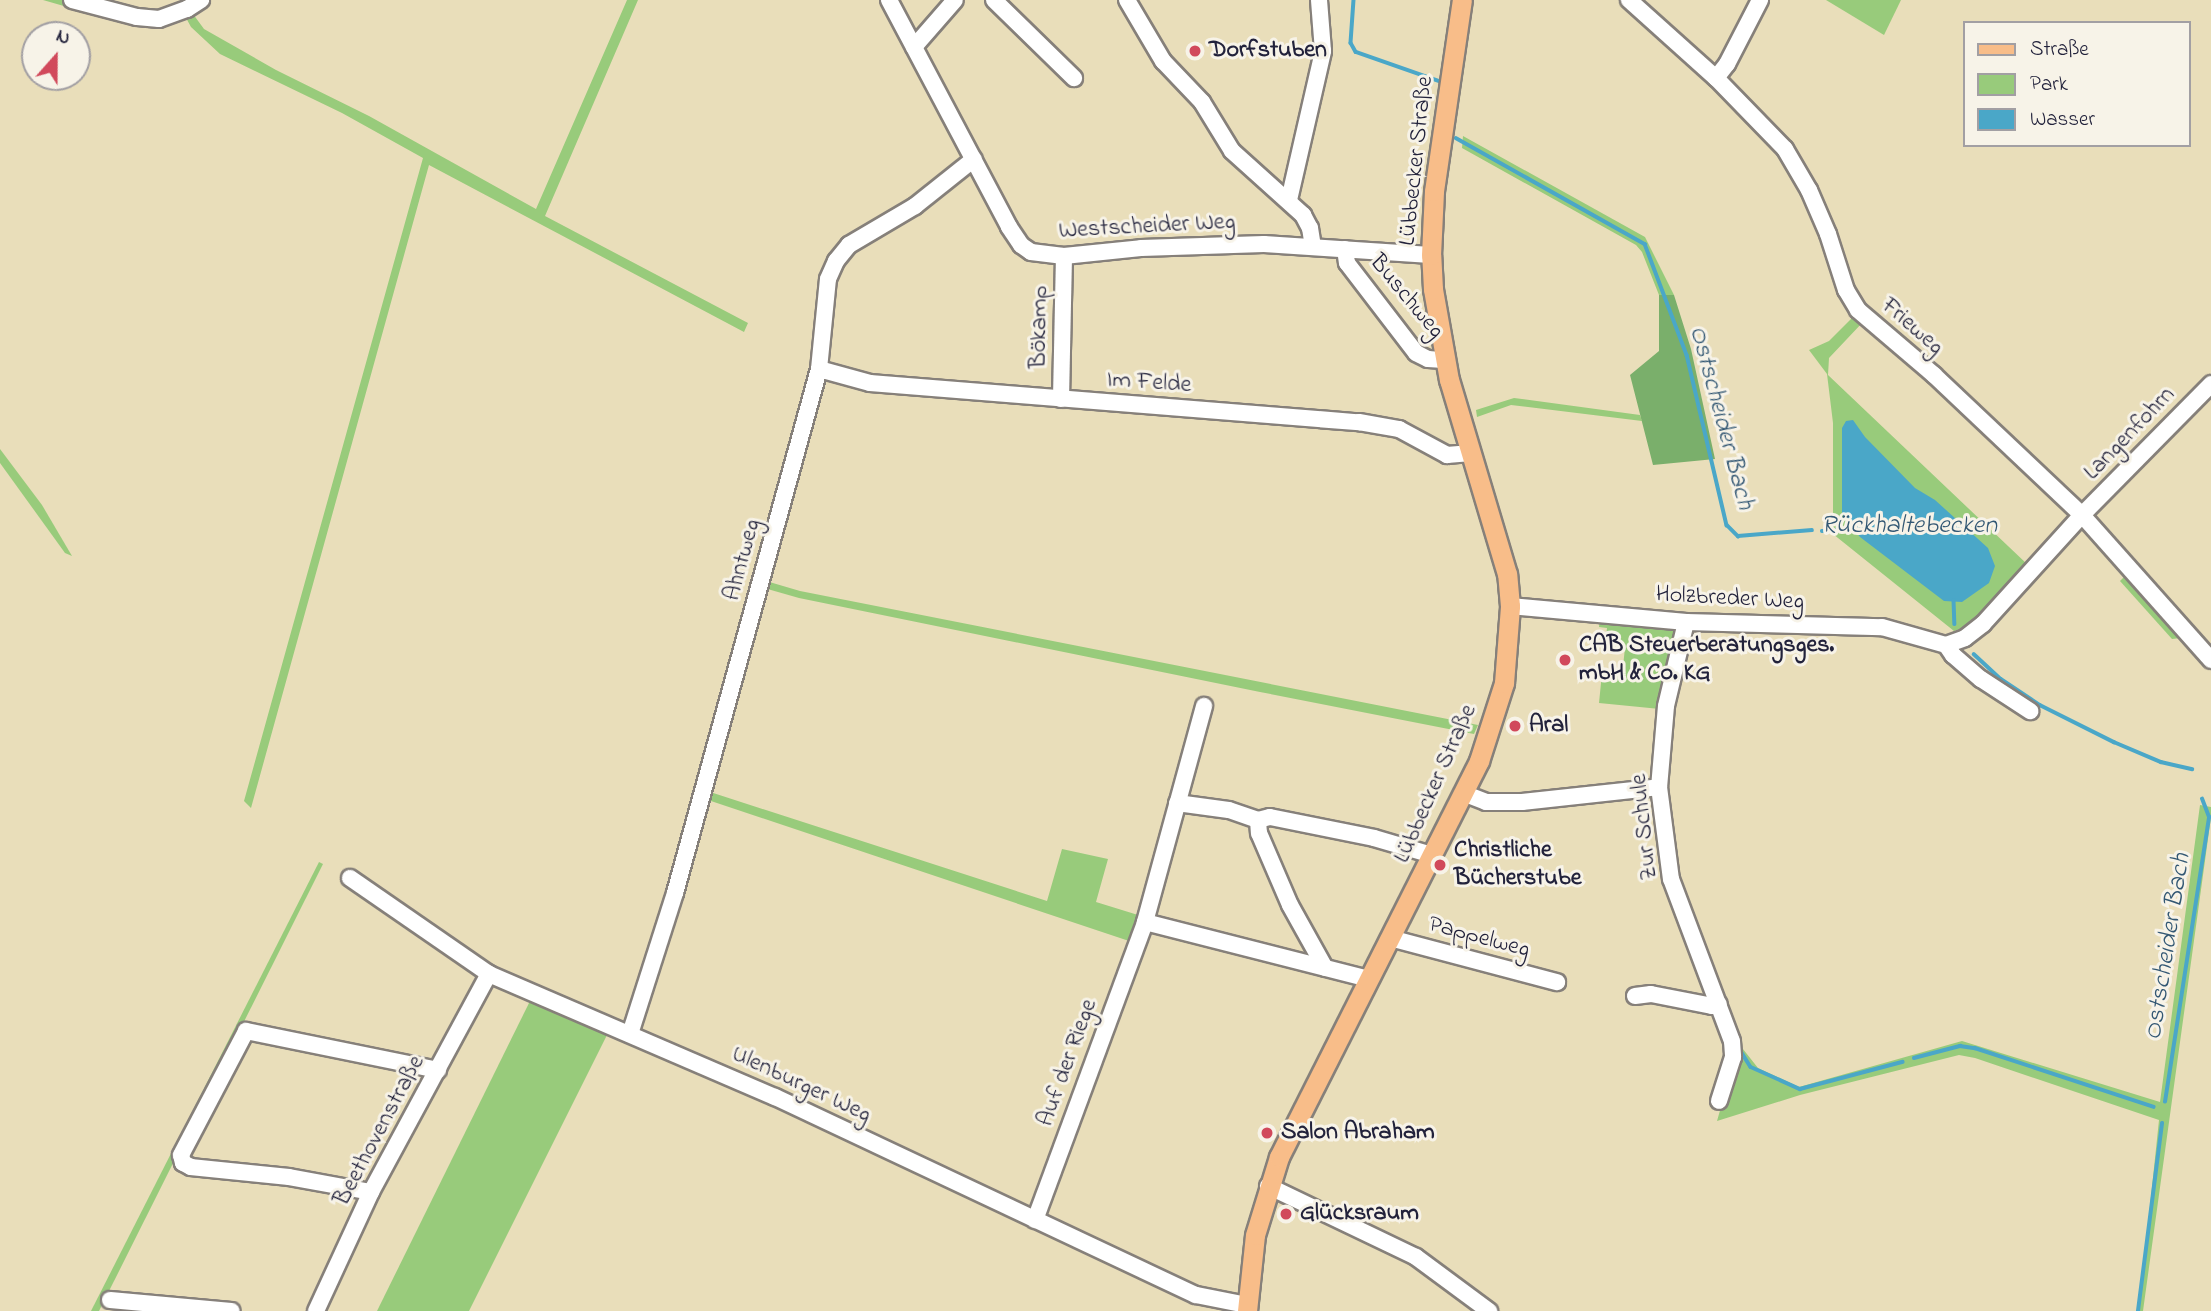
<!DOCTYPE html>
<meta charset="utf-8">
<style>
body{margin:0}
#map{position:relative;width:2211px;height:1311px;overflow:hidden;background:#e9deba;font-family:"Indie Flower",sans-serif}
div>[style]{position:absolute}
.green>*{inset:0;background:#98cb7b}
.forest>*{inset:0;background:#7aaf6b}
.water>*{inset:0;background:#4aa7c8}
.stream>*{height:3.5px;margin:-1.75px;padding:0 1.75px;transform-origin:1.75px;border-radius:1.75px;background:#4aa7c8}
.roads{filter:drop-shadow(2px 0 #86807a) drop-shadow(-2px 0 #86807a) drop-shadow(0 2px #86807a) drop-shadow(0 -2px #86807a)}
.minor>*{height:16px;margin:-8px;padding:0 8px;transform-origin:8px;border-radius:8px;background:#fff}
.major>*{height:19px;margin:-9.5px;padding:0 9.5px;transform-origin:9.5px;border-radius:9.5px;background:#f8bd89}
.dots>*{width:19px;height:19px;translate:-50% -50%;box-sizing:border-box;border:4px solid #f7f3e8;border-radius:50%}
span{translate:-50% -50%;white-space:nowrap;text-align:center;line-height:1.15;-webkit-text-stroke:6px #f7f3e8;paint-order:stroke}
.poi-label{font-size:24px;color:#22223b;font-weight:700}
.left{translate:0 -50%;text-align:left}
.street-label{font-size:24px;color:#22223b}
.water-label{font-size:26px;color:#325773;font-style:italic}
.legend{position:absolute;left:1963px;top:21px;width:228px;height:126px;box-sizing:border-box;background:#f7f3e8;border:2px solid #a29fa3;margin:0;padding:9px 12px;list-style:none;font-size:21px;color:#22223b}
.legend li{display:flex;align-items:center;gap:14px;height:35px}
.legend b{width:35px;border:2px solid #a29fa3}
.north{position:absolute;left:21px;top:21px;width:70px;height:70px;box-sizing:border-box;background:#f7f3e8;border:2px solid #a29fa3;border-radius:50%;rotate:21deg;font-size:19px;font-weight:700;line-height:28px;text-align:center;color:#22223b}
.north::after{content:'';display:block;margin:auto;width:24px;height:32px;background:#d1495b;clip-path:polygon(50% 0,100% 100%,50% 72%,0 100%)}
</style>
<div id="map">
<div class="green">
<i style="clip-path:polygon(43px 0,96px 0,136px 9px,193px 14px,204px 29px,276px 70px,369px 116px,536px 209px,627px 0,638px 0,545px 216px,748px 323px,744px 332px,429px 165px,251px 808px,244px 801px,423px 158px,342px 113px,220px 54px,191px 27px,185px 16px,165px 26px,133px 26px)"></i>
<i style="clip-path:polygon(1826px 0,1901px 0,1884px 35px)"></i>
<i style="clip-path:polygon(1463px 136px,1645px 237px,1674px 295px,1659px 295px,1642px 252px,1636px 245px,1462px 148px)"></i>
<i style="clip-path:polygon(1851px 309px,1863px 322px,1829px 358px,1828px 375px,2028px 565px,1974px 622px,1964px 628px,1954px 631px,1833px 534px,1833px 423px,1827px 374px,1809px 350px,1829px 341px,1851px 319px)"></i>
<i style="clip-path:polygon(1514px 398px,1640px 415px,1642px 421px,1511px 405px,1477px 417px,1476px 410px)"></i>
<i style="clip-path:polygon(0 449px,42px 505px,72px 556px,65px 553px,0 463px)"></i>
<i style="clip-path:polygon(2128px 573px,2181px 638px,2172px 639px,2120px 581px)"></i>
<i style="clip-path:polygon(766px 581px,800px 591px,1478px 725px,1474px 734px,1260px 692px,799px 598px,764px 588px)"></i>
<i style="clip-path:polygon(1600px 618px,1673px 627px,1678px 634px,1660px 709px,1599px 703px,1602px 673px,1622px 675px,1625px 648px,1605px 646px,1607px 628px,1599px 627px)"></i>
<i style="clip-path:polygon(704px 790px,1047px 901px,1062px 849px,1108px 859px,1096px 902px,1151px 919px,1141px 945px,702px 798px)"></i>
<i style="clip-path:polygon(2200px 805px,2211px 807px,2211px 817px,2143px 1311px,2139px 1311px,2159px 1120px,1975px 1058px,1959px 1055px,1800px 1095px,1717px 1121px,1739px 1044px,1758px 1068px,1799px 1087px,1962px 1041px,2160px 1102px)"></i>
<i style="clip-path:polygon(319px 862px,323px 864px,99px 1311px,91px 1311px)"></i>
<i style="clip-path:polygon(531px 999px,608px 1033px,469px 1311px,377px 1311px)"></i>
</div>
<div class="forest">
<i style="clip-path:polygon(1659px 295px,1674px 295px,1691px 349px,1715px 459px,1653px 465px,1630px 375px,1659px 351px)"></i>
</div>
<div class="water">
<i style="clip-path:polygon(1853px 420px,1865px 437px,1915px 488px,1935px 500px,1988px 548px,1995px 566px,1989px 583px,1962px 602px,1944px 601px,1860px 537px,1842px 514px,1842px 428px,1846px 421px)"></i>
</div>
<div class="stream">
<i style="left:1354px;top:0;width:43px;rotate:94deg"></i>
<i style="left:1351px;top:43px;width:10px;rotate:61deg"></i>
<i style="left:1356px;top:52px;width:88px;rotate:19.3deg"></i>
<i style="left:1456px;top:138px;width:217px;rotate:29.3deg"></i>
<i style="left:1645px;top:244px;width:119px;rotate:69.3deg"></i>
<i style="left:1687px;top:355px;width:175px;rotate:76.8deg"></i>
<i style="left:1727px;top:525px;width:16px;rotate:45deg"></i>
<i style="left:1738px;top:536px;width:74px;rotate:-4.6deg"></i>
<i style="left:1822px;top:531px;width:33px;rotate:-3deg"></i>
<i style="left:1954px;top:600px;width:24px;rotate:88deg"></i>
<i style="left:1974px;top:654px;width:37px;rotate:43deg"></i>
<i style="left:2001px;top:679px;width:47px;rotate:33.7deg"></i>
<i style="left:2040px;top:705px;width:83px;rotate:26.6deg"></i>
<i style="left:2114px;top:742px;width:51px;rotate:23.1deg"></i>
<i style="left:2161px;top:762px;width:32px;rotate:13deg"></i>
<i style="left:1739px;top:1048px;width:22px;rotate:58deg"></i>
<i style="left:1751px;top:1067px;width:54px;rotate:24.2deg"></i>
<i style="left:1800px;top:1089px;width:106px;rotate:-14.8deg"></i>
<i style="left:1914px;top:1058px;width:48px;rotate:-14.6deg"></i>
<i style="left:1960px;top:1046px;width:15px;rotate:8deg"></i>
<i style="left:1975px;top:1048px;width:188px;rotate:18.2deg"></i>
<i style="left:2165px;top:1102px;width:288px;rotate:-81.2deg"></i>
<i style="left:2209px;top:817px;width:19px;rotate:-111deg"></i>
<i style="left:2138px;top:1311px;width:189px;rotate:-82.7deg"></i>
</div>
<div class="roads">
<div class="minor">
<i style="left:72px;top:0;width:67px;rotate:14.7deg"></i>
<i style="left:137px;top:17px;width:22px;rotate:5deg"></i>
<i style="left:159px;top:19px;width:30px;rotate:-20deg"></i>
<i style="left:187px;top:9px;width:17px;rotate:-33deg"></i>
<i style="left:889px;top:0;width:257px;rotate:62.1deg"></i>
<i style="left:1009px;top:227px;width:22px;rotate:56deg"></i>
<i style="left:1021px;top:245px;width:12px;rotate:35deg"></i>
<i style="left:1031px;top:252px;width:33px;rotate:7deg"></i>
<i style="left:1064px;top:256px;width:77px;rotate:-5.9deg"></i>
<i style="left:1141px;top:248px;width:123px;rotate:-1.9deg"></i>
<i style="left:1264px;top:244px;width:167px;rotate:3.8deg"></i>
<i style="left:994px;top:0;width:112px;rotate:44.3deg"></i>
<i style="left:1127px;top:0;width:71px;rotate:59.5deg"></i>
<i style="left:1163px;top:61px;width:57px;rotate:46.4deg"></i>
<i style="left:1202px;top:102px;width:57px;rotate:58.5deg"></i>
<i style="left:1232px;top:151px;width:96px;rotate:42deg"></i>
<i style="left:1303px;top:215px;width:15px;rotate:62deg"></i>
<i style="left:1310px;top:228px;width:18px;rotate:81deg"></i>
<i style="left:1629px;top:0;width:117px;rotate:41.9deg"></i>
<i style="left:1716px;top:78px;width:99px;rotate:45.8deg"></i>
<i style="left:1785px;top:149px;width:48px;rotate:59.7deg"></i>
<i style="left:1809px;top:190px;width:48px;rotate:66.6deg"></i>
<i style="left:1828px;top:234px;width:59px;rotate:72.2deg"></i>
<i style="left:1846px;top:290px;width:23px;rotate:59deg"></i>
<i style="left:1858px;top:310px;width:100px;rotate:40.5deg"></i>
<i style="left:1934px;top:375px;width:204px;rotate:43.4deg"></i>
<i style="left:2082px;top:515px;width:194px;rotate:48.3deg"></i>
<i style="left:914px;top:47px;width:62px;rotate:-48.9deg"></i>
<i style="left:1716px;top:78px;width:18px;rotate:-52deg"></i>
<i style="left:1727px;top:64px;width:72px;rotate:-62.7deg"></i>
<i style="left:1289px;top:200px;width:153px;rotate:-77.1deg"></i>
<i style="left:1323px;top:51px;width:51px;rotate:-94.5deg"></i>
<i style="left:1345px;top:249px;width:14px;rotate:82deg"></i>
<i style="left:1347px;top:263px;width:113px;rotate:52.5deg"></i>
<i style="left:1416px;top:353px;width:13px;rotate:27deg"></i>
<i style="left:1428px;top:359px;width:16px;rotate:4deg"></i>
<i style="left:819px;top:369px;width:53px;rotate:15.4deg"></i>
<i style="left:870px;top:383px;width:491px;rotate:4.6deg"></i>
<i style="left:1359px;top:422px;width:41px;rotate:9.9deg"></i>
<i style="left:1399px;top:429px;width:55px;rotate:28.4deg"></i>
<i style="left:1447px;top:455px;width:24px;rotate:-5deg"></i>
<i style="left:1061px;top:399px;width:143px;rotate:-88.8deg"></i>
<i style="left:1510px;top:606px;width:177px;rotate:5.2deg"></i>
<i style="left:1686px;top:622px;width:196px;rotate:1.5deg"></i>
<i style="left:1882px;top:627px;width:66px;rotate:15.7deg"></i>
<i style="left:1946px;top:645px;width:12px;rotate:55deg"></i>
<i style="left:1953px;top:655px;width:37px;rotate:41deg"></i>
<i style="left:1981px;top:679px;width:59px;rotate:33.1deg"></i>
<i style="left:1686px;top:622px;width:86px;rotate:103.4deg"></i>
<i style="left:1666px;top:706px;width:81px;rotate:94.9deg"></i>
<i style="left:1659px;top:787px;width:93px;rotate:82.6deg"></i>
<i style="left:1671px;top:879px;width:173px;rotate:69.4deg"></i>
<i style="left:1732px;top:1041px;width:16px;rotate:86deg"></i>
<i style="left:1733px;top:1057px;width:46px;rotate:107.7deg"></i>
<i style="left:1946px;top:645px;width:20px;rotate:-20deg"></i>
<i style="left:1965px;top:638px;width:23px;rotate:-38deg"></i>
<i style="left:1983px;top:624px;width:147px;rotate:-47.8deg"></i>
<i style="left:2082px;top:515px;width:184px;rotate:-45.4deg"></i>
<i style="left:1463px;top:793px;width:25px;rotate:21deg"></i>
<i style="left:1486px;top:802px;width:36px"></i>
<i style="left:1522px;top:802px;width:138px;rotate:-6.2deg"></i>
<i style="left:1177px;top:803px;width:52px;rotate:7.7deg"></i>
<i style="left:1229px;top:810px;width:31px;rotate:19deg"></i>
<i style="left:1258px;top:820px;width:12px;rotate:-14deg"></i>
<i style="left:1270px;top:817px;width:106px;rotate:11.4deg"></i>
<i style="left:1374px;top:838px;width:60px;rotate:16.3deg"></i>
<i style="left:1258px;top:820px;width:13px;rotate:86deg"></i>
<i style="left:1259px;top:833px;width:78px;rotate:66.7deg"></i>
<i style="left:1290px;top:905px;width:72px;rotate:60.9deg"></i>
<i style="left:350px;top:878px;width:169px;rotate:34.6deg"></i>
<i style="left:489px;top:974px;width:311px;rotate:23.3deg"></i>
<i style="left:775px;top:1097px;width:465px;rotate:25.2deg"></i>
<i style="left:1196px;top:1295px;width:52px;rotate:11.1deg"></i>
<i style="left:1145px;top:922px;width:230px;rotate:14.3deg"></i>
<i style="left:1390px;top:938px;width:173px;rotate:14.8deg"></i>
<i style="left:1635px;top:996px;width:16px;rotate:-7deg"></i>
<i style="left:1651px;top:994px;width:62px;rotate:11.1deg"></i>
<i style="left:1712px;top:1006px;width:7px;rotate:-16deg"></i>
<i style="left:630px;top:1034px;width:148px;rotate:-72.3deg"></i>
<i style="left:675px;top:893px;width:543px;rotate:-74.63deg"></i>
<i style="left:819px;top:369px;width:90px;rotate:-84.3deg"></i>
<i style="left:828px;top:279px;width:20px;rotate:-66deg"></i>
<i style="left:836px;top:261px;width:21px;rotate:-51deg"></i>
<i style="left:849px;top:245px;width:77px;rotate:-30.6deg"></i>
<i style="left:915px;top:206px;width:75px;rotate:-38.5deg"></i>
<i style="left:1268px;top:1186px;width:164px;rotate:25.6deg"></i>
<i style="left:1416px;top:1257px;width:91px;rotate:36.5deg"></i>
<i style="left:371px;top:1192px;width:83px;rotate:-169.6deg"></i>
<i style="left:289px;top:1177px;width:99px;rotate:-174.2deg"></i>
<i style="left:191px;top:1167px;width:9px;rotate:-153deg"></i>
<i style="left:183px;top:1163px;width:8px;rotate:-104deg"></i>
<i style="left:181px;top:1155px;width:140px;rotate:-62.3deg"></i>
<i style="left:246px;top:1031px;width:196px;rotate:11.5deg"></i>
<i style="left:1035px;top:1220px;width:318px;rotate:-69.7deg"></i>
<i style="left:1145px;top:922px;width:224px;rotate:-74.7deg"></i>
<i style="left:110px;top:1300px;width:122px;rotate:5.2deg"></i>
<i style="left:316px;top:1311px;width:131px;rotate:-65.2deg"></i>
<i style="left:371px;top:1192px;width:248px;rotate:-61.6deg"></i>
</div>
<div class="major">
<i style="left:1247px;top:1311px;width:76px;rotate:-84deg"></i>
<i style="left:1255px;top:1235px;width:82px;rotate:-72.9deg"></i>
<i style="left:1279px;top:1157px;width:444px;rotate:-63.2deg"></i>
<i style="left:1479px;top:761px;width:82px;rotate:-72.2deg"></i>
<i style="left:1504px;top:683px;width:77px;rotate:-85.5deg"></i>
<i style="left:1510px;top:606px;width:32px;rotate:-95deg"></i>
<i style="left:1507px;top:574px;width:202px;rotate:-106.6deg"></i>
<i style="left:1449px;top:380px;width:92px;rotate:-100deg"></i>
<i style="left:1433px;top:289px;width:34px;rotate:-93deg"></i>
<i style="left:1431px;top:255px;width:64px;rotate:-87.3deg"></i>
<i style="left:1434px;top:191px;width:193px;rotate:-81.7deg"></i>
</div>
</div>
<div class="dots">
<i style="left:1195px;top:51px;background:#d1495b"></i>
<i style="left:1565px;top:660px;background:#d1495b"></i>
<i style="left:1515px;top:726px;background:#d1495b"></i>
<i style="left:1440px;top:865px;background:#d1495b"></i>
<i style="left:1267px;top:1133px;background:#d1495b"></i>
<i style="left:1286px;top:1214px;background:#d1495b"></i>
</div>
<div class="poi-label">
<span class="left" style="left:1209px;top:51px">Dorfstuben</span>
<span class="left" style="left:1579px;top:660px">CAB Steuerberatungsges.<br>mbH &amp; Co. KG</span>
<span class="left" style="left:1529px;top:726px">Aral</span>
<span class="left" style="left:1454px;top:865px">Christliche<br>Bücherstube</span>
<span class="left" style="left:1281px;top:1133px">Salon Abraham</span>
<span class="left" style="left:1300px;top:1214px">Glücksraum</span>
</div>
<div class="street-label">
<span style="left:1417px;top:161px;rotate:-84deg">Lübbecker Straße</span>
<span style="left:1147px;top:227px;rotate:-3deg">Westscheider Weg</span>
<span style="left:1406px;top:297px;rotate:50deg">Buschweg</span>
<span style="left:1040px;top:327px;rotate:-89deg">Bökamp</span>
<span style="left:1912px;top:327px;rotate:41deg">Frieweg</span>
<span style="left:1149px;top:383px;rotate:4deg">Im Felde</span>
<span style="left:2130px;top:434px;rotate:-46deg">Langenfohrn</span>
<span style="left:743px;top:560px;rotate:-75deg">Ahntweg</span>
<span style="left:1730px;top:599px;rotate:3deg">Holzbreder Weg</span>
<span style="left:1436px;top:784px;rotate:-66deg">Lübbecker Straße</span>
<span style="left:1645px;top:827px;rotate:-96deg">Zur Schule</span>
<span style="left:1479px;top:938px;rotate:15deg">Pappelweg</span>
<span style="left:1068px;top:1063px;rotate:-70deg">Auf der Riege</span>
<span style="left:801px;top:1085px;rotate:25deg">Ulenburger Weg</span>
<span style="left:380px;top:1131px;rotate:-62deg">Beethovenstraße</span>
</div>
<div class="water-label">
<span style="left:1720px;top:418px;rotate:75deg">Ostscheider Bach</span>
<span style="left:1909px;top:527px">Rückhaltebecken</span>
<span style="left:2169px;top:947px;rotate:-81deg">Ostscheider Bach</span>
</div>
<ul class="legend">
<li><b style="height:9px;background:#f8bd89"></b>Straße</li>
<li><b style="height:19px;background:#98cb7b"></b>Park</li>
<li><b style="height:19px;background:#4aa7c8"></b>Wasser</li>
</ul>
<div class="north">N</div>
</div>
